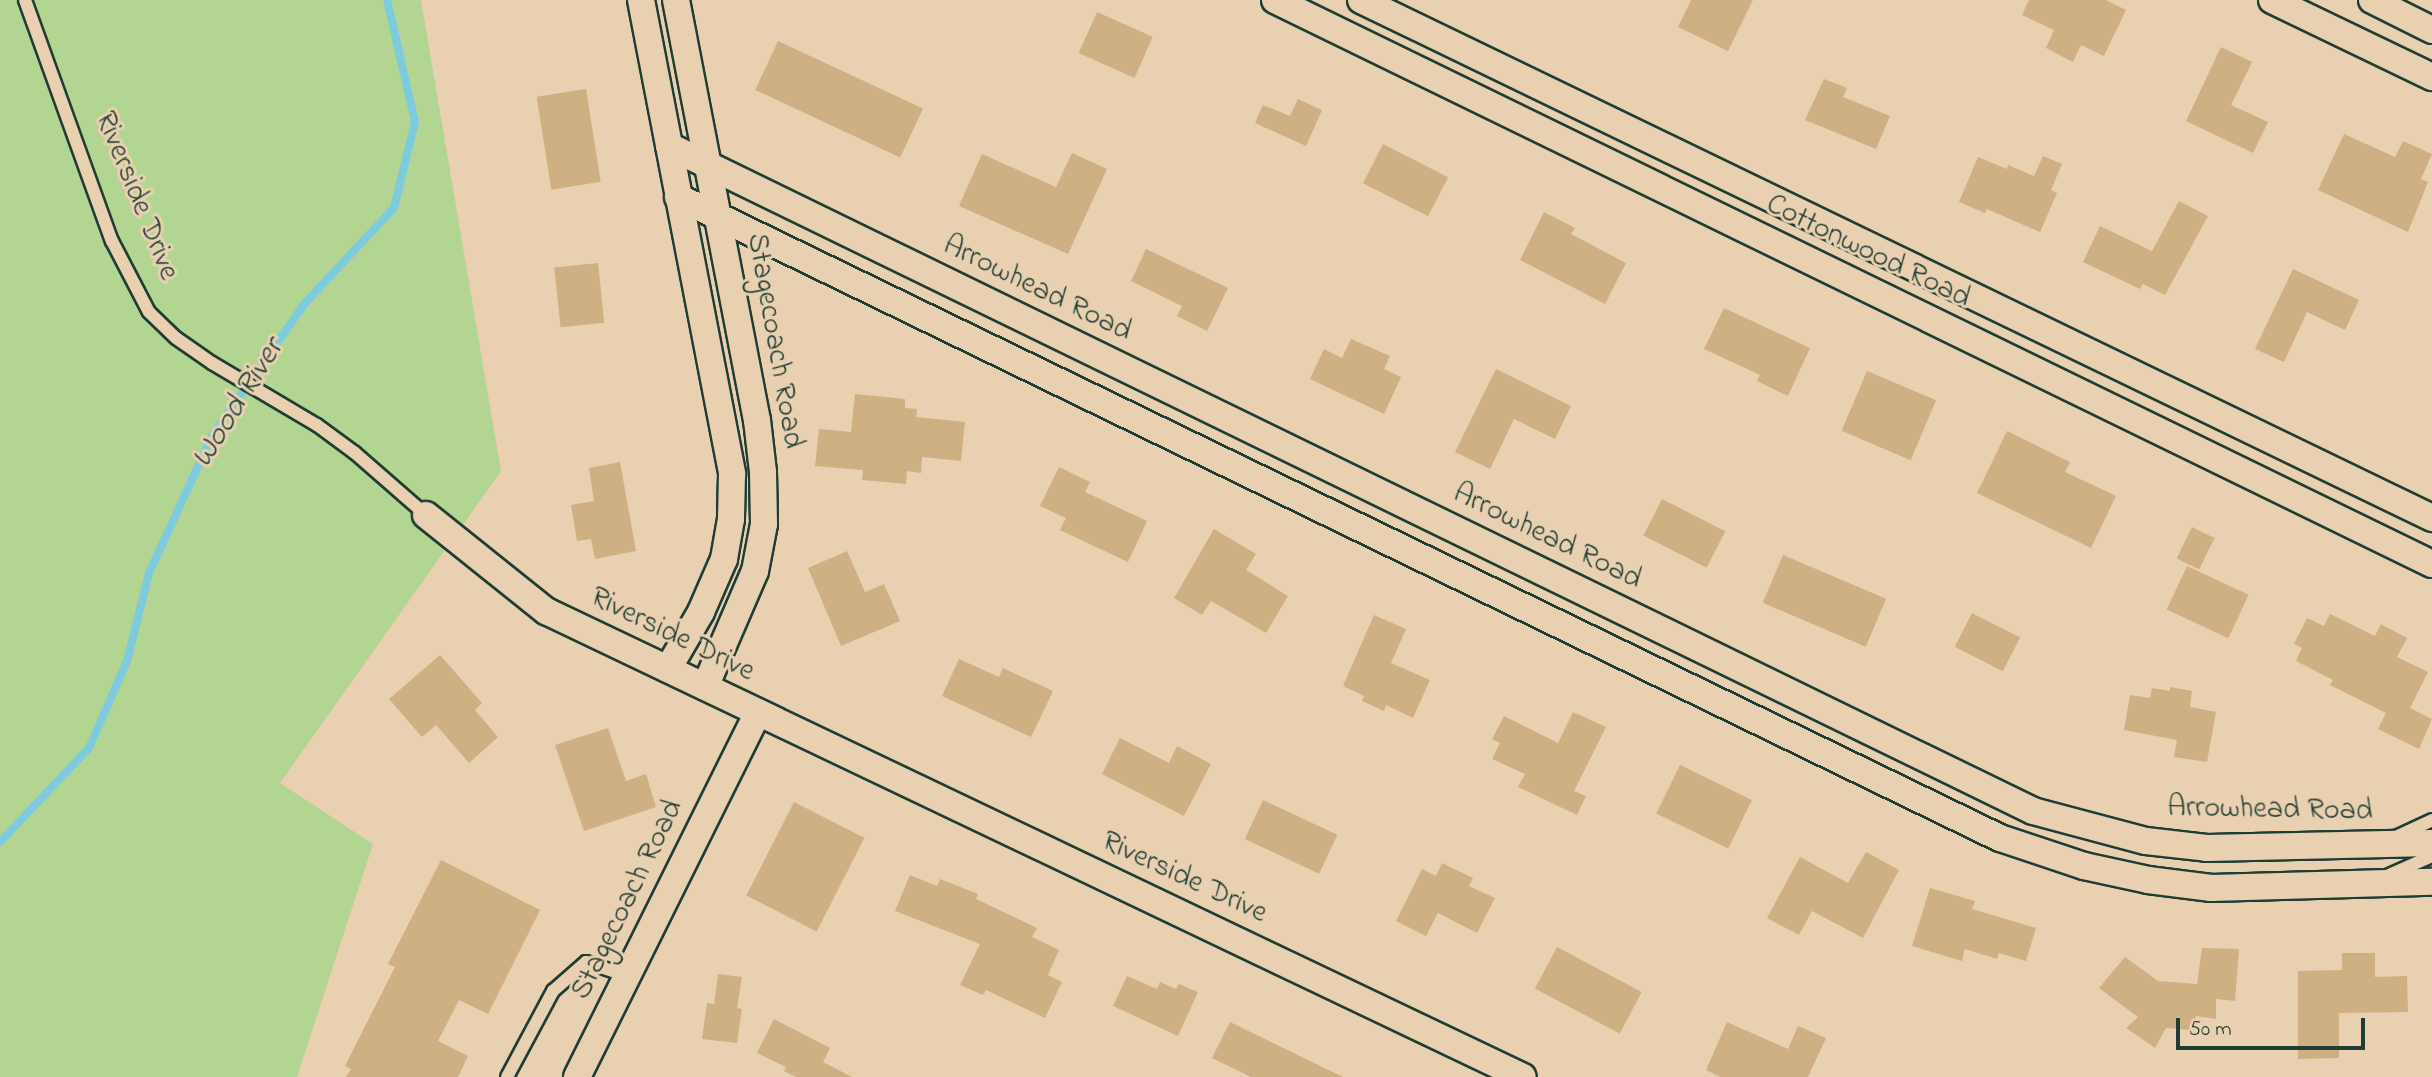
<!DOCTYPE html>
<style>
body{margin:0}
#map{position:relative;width:2432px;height:1077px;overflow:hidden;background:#e9d0b1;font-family:"Indie Flower",sans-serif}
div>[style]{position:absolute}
.green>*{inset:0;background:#b2d691}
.stream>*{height:8px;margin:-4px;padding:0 4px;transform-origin:4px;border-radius:4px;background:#7ecade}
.building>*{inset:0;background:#ceb082;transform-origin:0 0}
.roads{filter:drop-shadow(2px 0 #1f3d34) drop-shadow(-2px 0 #1f3d34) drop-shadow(0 2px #1f3d34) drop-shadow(0 -2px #1f3d34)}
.service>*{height:12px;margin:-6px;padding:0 6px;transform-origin:6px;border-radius:6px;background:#e9d0b1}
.minor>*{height:26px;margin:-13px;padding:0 13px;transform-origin:13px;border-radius:13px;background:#e9d0b1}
span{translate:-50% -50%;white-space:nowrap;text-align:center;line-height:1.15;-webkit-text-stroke:6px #e9d0b1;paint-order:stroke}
.street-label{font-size:30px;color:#1f3d34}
.water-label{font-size:32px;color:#24443c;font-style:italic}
.scale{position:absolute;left:2176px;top:1018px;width:189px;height:32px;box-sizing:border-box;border:4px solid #1f3d34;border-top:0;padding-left:9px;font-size:21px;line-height:24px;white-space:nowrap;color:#1f3d34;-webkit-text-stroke:5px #e9d0b1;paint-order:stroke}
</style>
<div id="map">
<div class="green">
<i style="clip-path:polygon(0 0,421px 0,501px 471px,280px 783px,373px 844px,297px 1077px,0 1077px)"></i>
</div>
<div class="stream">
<i style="left:0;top:842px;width:129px;rotate:-46.6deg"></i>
<i style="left:89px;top:748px;width:95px;rotate:-66.4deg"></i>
<i style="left:127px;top:661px;width:91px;rotate:-76deg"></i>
<i style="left:149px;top:573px;width:153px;rotate:-65.3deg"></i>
<i style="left:213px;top:434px;width:160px;rotate:-54.9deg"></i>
<i style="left:305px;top:303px;width:130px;rotate:-46.9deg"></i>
<i style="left:394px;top:208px;width:89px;rotate:-76.3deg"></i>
<i style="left:415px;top:122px;width:125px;rotate:-102.9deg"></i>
</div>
<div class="building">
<i style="clip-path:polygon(1691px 0,1753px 0,1728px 51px,1678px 27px)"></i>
<i style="clip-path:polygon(2029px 0,2106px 0,2126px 10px,2104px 56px,2081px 45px,2073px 62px,2046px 48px,2054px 30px,2022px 15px)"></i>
<i style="left:1097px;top:12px;width:61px;height:45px;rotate:24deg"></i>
<i style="left:778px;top:41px;width:160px;height:54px;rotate:25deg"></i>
<i style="clip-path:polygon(2221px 47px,2252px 62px,2231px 105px,2268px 122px,2253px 153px,2186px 121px)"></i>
<i style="clip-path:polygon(1824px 79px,1847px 88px,1843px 97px,1890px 116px,1876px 149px,1805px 120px)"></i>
<i style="left:586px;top:89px;width:94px;height:50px;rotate:81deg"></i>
<i style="clip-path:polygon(1298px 99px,1322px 110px,1306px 146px,1255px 123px,1263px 105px,1290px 116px)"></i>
<i style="clip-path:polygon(2344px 134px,2395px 157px,2403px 141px,2432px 154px,2421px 179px,2428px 182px,2408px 232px,2318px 190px)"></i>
<i style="left:1383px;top:144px;width:73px;height:44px;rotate:27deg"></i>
<i style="clip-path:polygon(1072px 153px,1107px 169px,1068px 254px,959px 206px,982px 154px,1056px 187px)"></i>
<i style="clip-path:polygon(2043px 156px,2062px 164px,2051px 190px,2057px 193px,2040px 232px,1987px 209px,1985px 213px,1959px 202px,1978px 157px,2007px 169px,2008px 165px,2034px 176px)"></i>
<i style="clip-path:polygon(2179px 201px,2208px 216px,2165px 295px,2143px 284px,2140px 289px,2083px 262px,2100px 226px,2152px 251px)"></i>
<i style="clip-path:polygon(1544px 212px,1575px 228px,1571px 234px,1626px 263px,1605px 304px,1520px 260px)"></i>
<i style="clip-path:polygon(1146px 249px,1228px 288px,1207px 331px,1177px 316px,1182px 306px,1131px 281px)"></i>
<i style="left:598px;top:263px;width:60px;height:44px;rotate:84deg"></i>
<i style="clip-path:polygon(2293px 269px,2359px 300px,2345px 330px,2307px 312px,2284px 362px,2255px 349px)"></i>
<i style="clip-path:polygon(1724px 308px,1810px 348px,1788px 396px,1757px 381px,1760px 375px,1704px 349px)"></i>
<i style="clip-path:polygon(1351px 339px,1390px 356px,1384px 369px,1401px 377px,1384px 414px,1310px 379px,1324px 349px,1342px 358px)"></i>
<i style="clip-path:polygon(1496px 369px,1571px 406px,1555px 439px,1514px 419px,1490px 469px,1455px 452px)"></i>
<i style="left:1867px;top:371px;width:75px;height:65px;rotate:23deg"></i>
<i style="clip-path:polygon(855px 394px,905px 399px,905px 408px,917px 409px,916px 417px,965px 422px,961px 461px,922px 457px,921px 473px,907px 471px,906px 484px,862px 480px,863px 470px,815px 466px,819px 429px,851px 432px)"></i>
<i style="clip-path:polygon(2007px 431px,2070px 462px,2065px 472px,2116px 496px,2091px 548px,1977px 493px)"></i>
<i style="clip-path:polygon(620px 462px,636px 551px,595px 559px,591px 539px,577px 541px,571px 505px,594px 501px,589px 468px)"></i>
<i style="clip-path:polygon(1059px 467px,1090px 482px,1085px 492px,1147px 521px,1128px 562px,1060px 530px,1066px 518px,1040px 506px)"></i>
<i style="left:1662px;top:499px;width:71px;height:41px;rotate:27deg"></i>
<i style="left:2192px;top:527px;width:25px;height:35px;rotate:26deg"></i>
<i style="clip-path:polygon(1214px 529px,1256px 554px,1246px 570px,1288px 596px,1266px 633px,1211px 601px,1202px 615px,1174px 598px)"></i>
<i style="clip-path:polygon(847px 551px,865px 592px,884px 584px,900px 621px,841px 646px,808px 568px)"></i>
<i style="left:1783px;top:555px;width:112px;height:52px;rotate:23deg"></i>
<i style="left:2187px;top:566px;width:68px;height:48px;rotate:25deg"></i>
<i style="left:1972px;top:613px;width:54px;height:38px;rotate:27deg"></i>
<i style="clip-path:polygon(2330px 614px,2375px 636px,2381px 624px,2407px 638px,2397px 657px,2428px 672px,2410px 708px,2432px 719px,2419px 749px,2378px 729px,2386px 713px,2330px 685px,2333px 680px,2296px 661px,2302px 648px,2294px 644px,2307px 618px,2324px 626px)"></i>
<i style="clip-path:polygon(1374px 615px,1406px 629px,1391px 663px,1430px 680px,1413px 718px,1386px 705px,1384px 711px,1362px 701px,1364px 696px,1343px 686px)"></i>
<i style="clip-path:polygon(440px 655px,482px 703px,475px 710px,498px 737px,469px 763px,436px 725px,422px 737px,389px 699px)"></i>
<i style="clip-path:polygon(959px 659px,999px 677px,1003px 668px,1053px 691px,1031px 737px,942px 696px)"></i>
<i style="clip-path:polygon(2170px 687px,2192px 691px,2190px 707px,2216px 712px,2207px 762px,2174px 757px,2177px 740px,2124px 730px,2130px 695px,2150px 698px,2152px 688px,2170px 691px)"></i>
<i style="clip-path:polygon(1573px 712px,1606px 727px,1574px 791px,1586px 796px,1577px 815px,1518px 787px,1525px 774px,1492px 759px,1500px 743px,1492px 739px,1504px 716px,1558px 743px)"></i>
<i style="clip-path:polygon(608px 728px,626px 781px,646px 774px,656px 807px,584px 831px,555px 745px)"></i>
<i style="clip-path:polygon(1120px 738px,1169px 763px,1177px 746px,1211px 764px,1184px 816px,1102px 774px)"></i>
<i style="left:1680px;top:765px;width:80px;height:54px;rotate:26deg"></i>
<i style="left:1263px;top:800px;width:82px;height:43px;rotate:25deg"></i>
<i style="left:794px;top:802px;width:79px;height:105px;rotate:27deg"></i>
<i style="clip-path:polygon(1866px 852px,1899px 870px,1863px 938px,1812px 911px,1799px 935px,1767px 918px,1800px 857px,1848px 883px)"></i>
<i style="clip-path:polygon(441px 860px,540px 910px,488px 1014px,459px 1000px,438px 1041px,468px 1056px,458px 1077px,346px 1077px,351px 1069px,345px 1066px,395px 967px,388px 964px)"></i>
<i style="clip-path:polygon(1442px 863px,1473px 878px,1469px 886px,1495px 898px,1477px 933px,1438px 913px,1426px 936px,1396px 921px,1422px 869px,1436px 876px)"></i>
<i style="clip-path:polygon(910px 875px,937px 886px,940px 879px,978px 894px,976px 899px,1037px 928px,1032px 937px,1059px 950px,1048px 975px,1062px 982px,1045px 1018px,986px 990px,983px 995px,960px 985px,980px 944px,895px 911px)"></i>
<i style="clip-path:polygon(1930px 888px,1975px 901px,1972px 909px,2036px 928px,2026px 961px,1999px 953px,1997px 959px,1965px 949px,1962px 961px,1912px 946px)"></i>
<i style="left:1557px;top:947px;width:96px;height:47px;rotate:28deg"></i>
<i style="clip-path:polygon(2202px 948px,2239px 949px,2235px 1001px,2216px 999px,2216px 1019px,2196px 1016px,2191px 1030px,2166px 1028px,2155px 1048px,2126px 1028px,2138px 1017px,2099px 988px,2125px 957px,2158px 981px,2197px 984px)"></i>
<i style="clip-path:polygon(2342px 953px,2375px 953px,2375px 977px,2407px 976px,2408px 1012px,2339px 1013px,2339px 1058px,2298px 1059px,2298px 971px,2342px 970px)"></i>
<i style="clip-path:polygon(718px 974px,742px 977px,737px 1008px,742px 1009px,737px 1043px,702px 1039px,707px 1003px,714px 1004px)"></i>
<i style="clip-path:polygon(1127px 976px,1157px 989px,1160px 982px,1176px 989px,1179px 984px,1198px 992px,1178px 1036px,1113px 1006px)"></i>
<i style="clip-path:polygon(774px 1019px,830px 1048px,823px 1062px,852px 1077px,796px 1077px,784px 1071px,786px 1067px,757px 1053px)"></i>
<i style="clip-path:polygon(1230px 1022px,1343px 1077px,1251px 1077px,1212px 1058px)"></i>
<i style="clip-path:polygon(1727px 1022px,1788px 1049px,1798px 1026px,1826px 1038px,1808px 1077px,1720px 1077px,1706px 1070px)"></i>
</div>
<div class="roads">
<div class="service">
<i style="left:25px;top:0;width:256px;rotate:70.2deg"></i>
<i style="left:112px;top:241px;width:80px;rotate:62.5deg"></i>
<i style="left:149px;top:312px;width:37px;rotate:44deg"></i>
<i style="left:176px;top:338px;width:44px;rotate:34.8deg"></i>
<i style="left:212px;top:363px;width:122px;rotate:30.6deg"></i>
<i style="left:317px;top:425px;width:47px;rotate:36.4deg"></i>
<i style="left:355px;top:453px;width:94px;rotate:41.1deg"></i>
<i style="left:2398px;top:836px;width:38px;rotate:-25deg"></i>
<i style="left:2389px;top:875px;width:47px;rotate:-23.8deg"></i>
<i style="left:507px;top:1077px;width:98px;rotate:-61.9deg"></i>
<i style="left:553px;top:991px;width:44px;rotate:-41.3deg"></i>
<i style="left:586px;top:962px;width:43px;rotate:18.9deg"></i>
</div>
<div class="minor">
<i style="left:641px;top:0;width:483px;rotate:79.1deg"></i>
<i style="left:732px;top:474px;width:45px;rotate:91.3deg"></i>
<i style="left:731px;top:519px;width:41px;rotate:99.9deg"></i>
<i style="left:724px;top:559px;width:58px;rotate:113.5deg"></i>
<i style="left:701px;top:612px;width:66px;rotate:120.1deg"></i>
<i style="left:676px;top:0;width:428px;rotate:79.1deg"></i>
<i style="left:757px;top:420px;width:52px;rotate:83.4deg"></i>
<i style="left:763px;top:472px;width:52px;rotate:88.9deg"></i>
<i style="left:764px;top:524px;width:48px;rotate:100.8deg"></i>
<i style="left:755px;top:571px;width:126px;rotate:113.3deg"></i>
<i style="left:1275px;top:0;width:1287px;rotate:25.99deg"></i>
<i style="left:1361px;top:0;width:1190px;rotate:25.81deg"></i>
<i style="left:2272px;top:0;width:178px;rotate:25.7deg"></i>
<i style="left:2372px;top:0;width:67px;rotate:26.6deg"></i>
<i style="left:669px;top:146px;width:1517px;rotate:25.99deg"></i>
<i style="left:2033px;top:811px;width:117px;rotate:14.9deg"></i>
<i style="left:2146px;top:841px;width:61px;rotate:6.5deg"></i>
<i style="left:2207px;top:848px;width:225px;rotate:-1.3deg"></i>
<i style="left:678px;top:197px;width:1469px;rotate:25.87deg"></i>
<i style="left:2000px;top:838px;width:89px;rotate:18.4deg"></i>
<i style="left:2084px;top:866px;width:66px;rotate:12.3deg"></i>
<i style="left:2148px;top:880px;width:64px;rotate:7.2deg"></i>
<i style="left:2211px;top:888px;width:221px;rotate:-1.6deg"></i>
<i style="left:426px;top:515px;width:154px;rotate:38.7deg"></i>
<i style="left:546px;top:611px;width:1082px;rotate:25.5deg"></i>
<i style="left:577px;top:1077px;width:405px;rotate:-63.6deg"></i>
</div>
</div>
<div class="street-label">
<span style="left:136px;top:196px;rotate:68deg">Riverside Drive</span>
<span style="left:1868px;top:252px;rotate:26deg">Cottonwood Road</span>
<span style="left:1037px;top:289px;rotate:26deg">Arrowhead Road</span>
<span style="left:774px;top:341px;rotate:80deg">Stagecoach Road</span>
<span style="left:1547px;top:537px;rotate:26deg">Arrowhead Road</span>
<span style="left:672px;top:635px;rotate:26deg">Riverside Drive</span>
<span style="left:2270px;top:810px;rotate:1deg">Arrowhead Road</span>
<span style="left:1184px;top:878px;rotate:25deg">Riverside Drive</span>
<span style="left:628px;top:900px;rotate:-64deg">Stagecoach Road</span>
</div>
<div class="water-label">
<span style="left:239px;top:404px;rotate:-58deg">Wood River</span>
</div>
<div class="scale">50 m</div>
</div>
